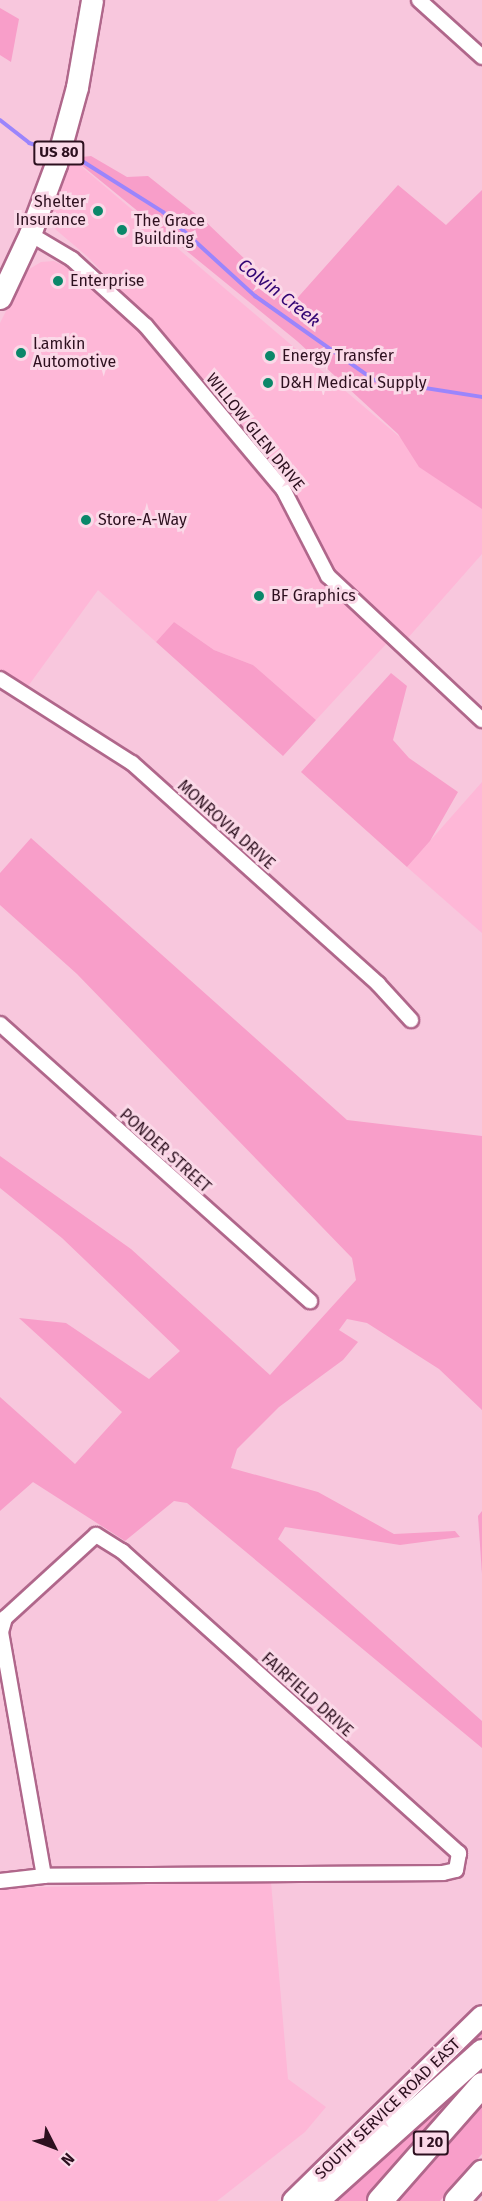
<!DOCTYPE html>
<style>
body{margin:0}
#map{position:relative;width:482px;height:2201px;overflow:hidden;background:#f8c7dd;font-family:"Fira Sans",sans-serif}
div>[style]{position:absolute}
.built>*{inset:0;background:#feb7d7}
.green>*{inset:0;background:#f89ec9}
.stream>*{height:4px;margin:-2px;padding:0 2px;transform-origin:2px;border-radius:2px;background:#9b85fc}
.roads{filter:drop-shadow(2px 0 #b0678b) drop-shadow(-2px 0 #b0678b) drop-shadow(0 2px #b0678b) drop-shadow(0 -2px #b0678b)}
.street>*{height:14px;margin:-7px;padding:0 7px;transform-origin:7px;border-radius:7px;background:#fff}
.secondary>*{height:20px;margin:-10px;padding:0 10px;transform-origin:10px;border-radius:10px;background:#fff}
.primary>*{height:21px;margin:-10.5px;padding:0 10.5px;transform-origin:10.5px;border-radius:10.5px;background:#fff}
.highway>*{height:24px;margin:-12px;padding:0 12px;transform-origin:12px;border-radius:12px;background:#fff}
.dots>*{width:16px;height:16px;translate:-50% -50%;box-sizing:border-box;border:3px solid #fbd9e8;border-radius:50%}
span{translate:-50% -50%;white-space:nowrap;text-align:center;line-height:1.15;-webkit-text-stroke:6px #fbd9e8;paint-order:stroke}
.shield-label span{padding:2px 4px;background:#fbd9e8;border:2px solid;border-radius:4px;-webkit-text-stroke-width:0}
.shield-label{font-size:15px;color:#2d101f;font-weight:700}
.poi-label{font-size:16px;color:#2d101f}
.right{translate:-100% -50%;text-align:right}
.left{translate:0 -50%;text-align:left}
.street-label{font-size:16px;color:#2d101f}
.water-label{font-size:18px;color:#310473;font-style:italic}
.north{position:absolute;left:24px;top:2117px;width:60px;height:60px;-webkit-text-stroke:4px #fbd9e8;paint-order:stroke;rotate:132deg;font-size:16px;font-weight:700;line-height:24px;text-align:center;color:#2d101f}
.north::after{content:'';display:block;margin:auto;width:21px;height:27px;background:#2d101f;clip-path:polygon(50% 0,100% 100%,50% 72%,0 100%)}
</style>
<div id="map">
<div class="built">
<i style="clip-path:polygon(69px 156px,482px 507px,482px 554px,407px 639px,335px 572px,286px 482px,178px 351px,88px 257px,55px 229px,51px 213px)"></i>
<i style="clip-path:polygon(54px 261px,71px 269px,147px 339px,277px 494px,319px 577px,387px 643px,316px 720px,253px 665px,214px 650px,174px 622px,156px 642px,98px 590px,26px 689px,0 672px,0 323px,26px 271px,41px 262px)"></i>
<i style="clip-path:polygon(482px 782px,482px 933px,407px 867px)"></i>
<i style="clip-path:polygon(271px 1882px,288px 2079px,326px 2107px,305px 2132px,217px 2201px,0 2201px,0 1888px)"></i>
</div>
<div class="green">
<i style="clip-path:polygon(0 8px,19px 19px,11px 62px,0 55px)"></i>
<i style="clip-path:polygon(91px 156px,127px 177px,148px 176px,207px 223px,292px 304px,398px 185px,446px 225px,482px 190px,482px 509px,419px 467px,398px 434px,297px 341px,80px 164px,82px 157px)"></i>
<i style="clip-path:polygon(174px 622px,214px 650px,253px 665px,316px 720px,283px 756px,156px 642px)"></i>
<i style="clip-path:polygon(391px 673px,407px 686px,393px 740px,409px 758px,458px 792px,430px 841px,407px 867px,301px 772px)"></i>
<i style="clip-path:polygon(31px 838px,347px 1120px,482px 1136px,482px 1410px,439px 1369px,367px 1323px,347px 1319px,339px 1330px,358px 1342px,343px 1360px,279px 1407px,237px 1449px,231px 1468px,318px 1492px,394px 1534px,455px 1531px,460px 1537px,400px 1545px,285px 1527px,278px 1539px,482px 1721px,482px 1748px,187px 1503px,174px 1501px,125px 1541px,33px 1482px,0 1511px,0 1397px,75px 1464px,122px 1412px,19px 1318px,66px 1323px,149px 1379px,180px 1351px,62px 1238px,0 1188px,0 1156px,131px 1249px,270px 1375px,356px 1280px,352px 1258px,77px 974px,0 905px,0 873px)"></i>
<i style="clip-path:polygon(482px 1511px,482px 1574px,478px 1516px)"></i>
<i style="clip-path:polygon(482px 2031px,482px 2042px,392px 2119px)"></i>
<i style="clip-path:polygon(464px 2081px,465px 2085px,366px 2201px,327px 2201px)"></i>
<i style="clip-path:polygon(482px 2105px,482px 2154px,440px 2201px,396px 2201px)"></i>
</div>
<div class="stream">
<i style="left:0;top:120px;width:37px;rotate:38deg"></i>
<i style="left:29px;top:143px;width:10px;rotate:17deg"></i>
<i style="left:82px;top:161px;width:96px;rotate:32.2deg"></i>
<i style="left:163px;top:212px;width:125px;rotate:42.4deg"></i>
<i style="left:255px;top:296px;width:146px;rotate:35.2deg"></i>
<i style="left:374px;top:380px;width:109px;rotate:8.9deg"></i>
</div>
<div class="roads">
<div class="street">
<i style="left:419px;top:0;width:85px;rotate:42.1deg"></i>
<i style="left:30px;top:234px;width:49px;rotate:30.8deg"></i>
<i style="left:72px;top:259px;width:100px;rotate:42.2deg"></i>
<i style="left:146px;top:326px;width:213px;rotate:50deg"></i>
<i style="left:283px;top:489px;width:98px;rotate:62.7deg"></i>
<i style="left:328px;top:576px;width:211px;rotate:43.1deg"></i>
<i style="left:0;top:679px;width:156px;rotate:32.5deg"></i>
<i style="left:132px;top:763px;width:331px;rotate:41.9deg"></i>
<i style="left:378px;top:984px;width:49px;rotate:47.5deg"></i>
<i style="left:0;top:1024px;width:416px;rotate:41.8deg"></i>
<i style="left:96px;top:1535px;width:31px;rotate:32deg"></i>
<i style="left:122px;top:1551px;width:453px;rotate:41.9deg"></i>
<i style="left:459px;top:1853px;width:17px;rotate:100deg"></i>
<i style="left:456px;top:1870px;width:13px;rotate:167deg"></i>
<i style="left:443px;top:1873px;width:399px;rotate:179.6deg"></i>
<i style="left:44px;top:1876px;width:248px;rotate:-100deg"></i>
<i style="left:1px;top:1632px;width:15px;rotate:-74deg"></i>
<i style="left:5px;top:1618px;width:123px;rotate:-42.4deg"></i>
<i style="left:0;top:1881px;width:44px;rotate:-6.5deg"></i>
</div>
<div class="secondary">
<i style="left:293px;top:2201px;width:264px;rotate:-44.4deg"></i>
</div>
<div class="primary">
<i style="left:0;top:298px;width:71px;rotate:-64.9deg"></i>
<i style="left:30px;top:234px;width:75px;rotate:-69.6deg"></i>
<i style="left:56px;top:164px;width:80px;rotate:-74.7deg"></i>
<i style="left:77px;top:87px;width:88px;rotate:-80.2deg"></i>
</div>
<div class="highway">
<i style="left:316px;top:2201px;width:223px;rotate:-41.9deg"></i>
<i style="left:380px;top:2201px;width:154px;rotate:-48.7deg"></i>
<i style="left:457px;top:2201px;width:38px;rotate:-48deg"></i>
</div>
</div>
<div class="dots">
<i style="left:98px;top:211px;background:#0a8769"></i>
<i style="left:122px;top:230px;background:#0a8769"></i>
<i style="left:58px;top:281px;background:#0a8769"></i>
<i style="left:21px;top:353px;background:#0a8769"></i>
<i style="left:270px;top:356px;background:#0a8769"></i>
<i style="left:268px;top:383px;background:#0a8769"></i>
<i style="left:86px;top:520px;background:#0a8769"></i>
<i style="left:259px;top:596px;background:#0a8769"></i>
</div>
<div class="shield-label">
<span style="left:59px;top:153px">US 80</span>
<span style="left:431px;top:2143px">I 20</span>
</div>
<div class="poi-label">
<span class="right" style="left:86px;top:211px">Shelter<br>Insurance</span>
<span class="left" style="left:134px;top:230px">The Grace<br>Building</span>
<span class="left" style="left:70px;top:281px">Enterprise</span>
<span class="left" style="left:33px;top:353px">Lamkin<br>Automotive</span>
<span class="left" style="left:282px;top:356px">Energy Transfer</span>
<span class="left" style="left:280px;top:383px">D&amp;H Medical Supply</span>
<span class="left" style="left:98px;top:520px">Store-A-Way</span>
<span class="left" style="left:271px;top:596px">BF Graphics</span>
</div>
<div class="street-label">
<span style="left:255px;top:432px;rotate:51deg">WILLOW GLEN DRIVE</span>
<span style="left:226px;top:825px;rotate:42deg">MONROVIA DRIVE</span>
<span style="left:165px;top:1151px;rotate:42deg">PONDER STREET</span>
<span style="left:307px;top:1695px;rotate:42deg">FAIRFIELD DRIVE</span>
<span style="left:388px;top:2109px;rotate:-44deg">SOUTH SERVICE ROAD EAST</span>
</div>
<div class="water-label">
<span style="left:279px;top:293px;rotate:38deg">Colvin Creek</span>
</div>
<div class="north">N</div>
</div>
